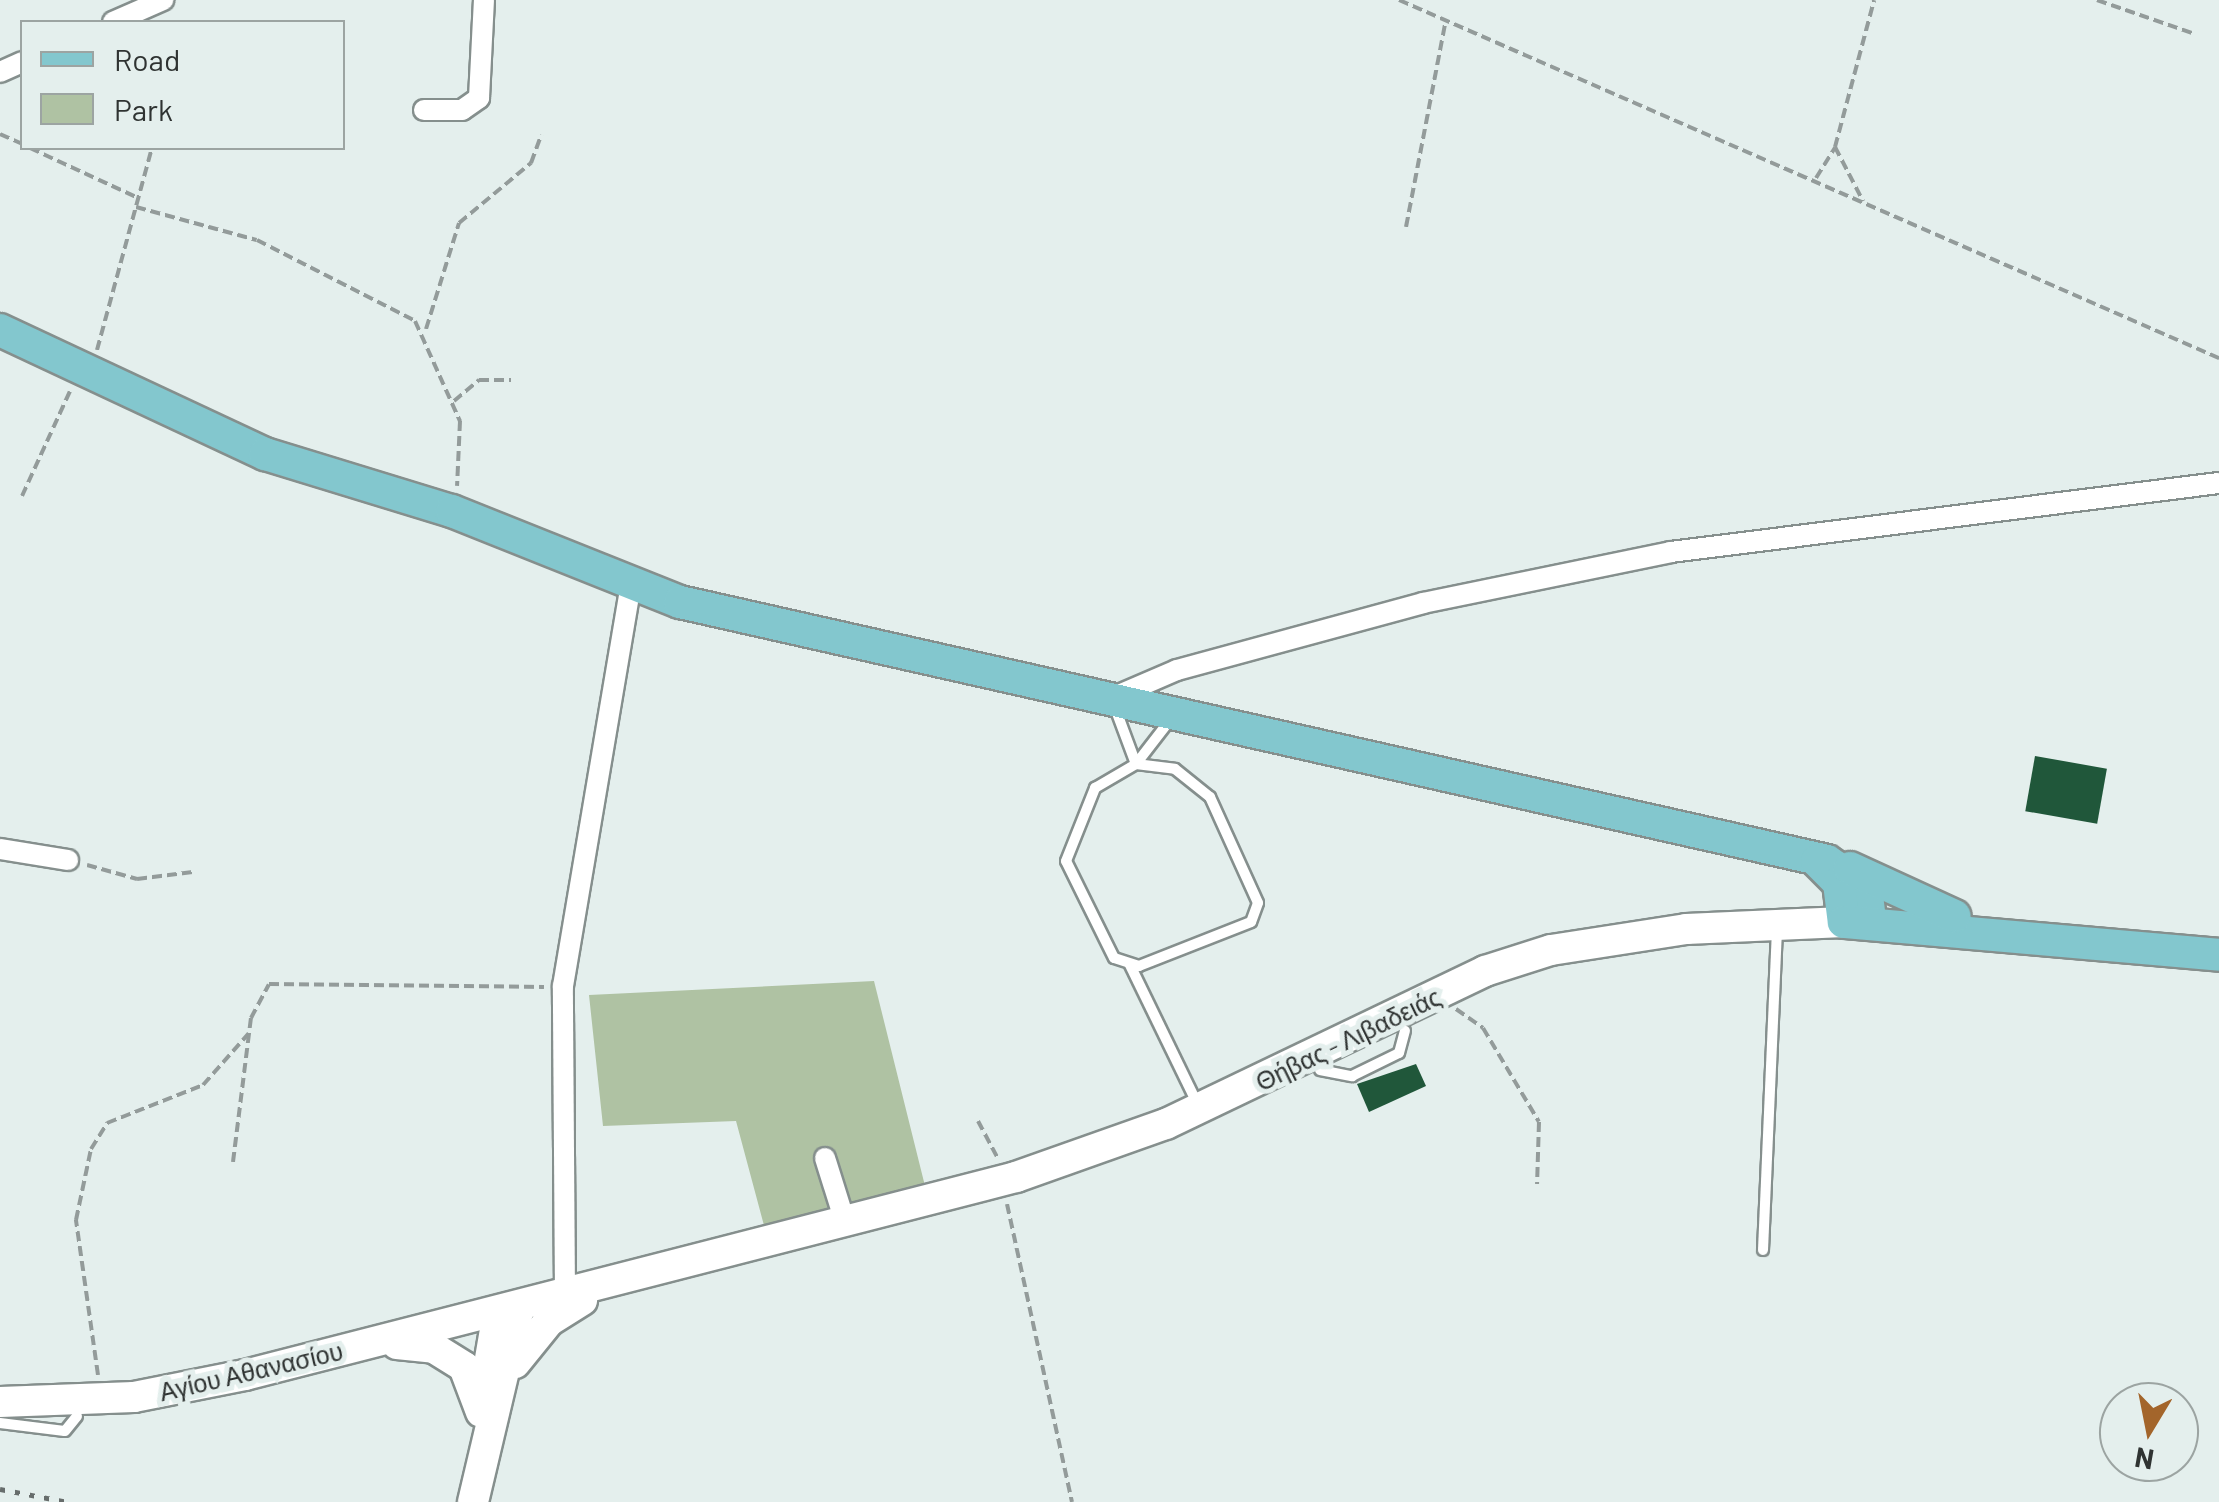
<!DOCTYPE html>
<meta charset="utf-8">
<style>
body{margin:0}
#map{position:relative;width:2219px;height:1502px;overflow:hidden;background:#e4efed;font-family:Barlow,sans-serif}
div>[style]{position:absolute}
.green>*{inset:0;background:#afc2a3}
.building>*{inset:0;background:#20573a;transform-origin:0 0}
.path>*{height:4px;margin-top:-2px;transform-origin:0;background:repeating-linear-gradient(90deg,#939b9a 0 10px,transparent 0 15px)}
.roads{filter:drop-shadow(2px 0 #858f8d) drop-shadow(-2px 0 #858f8d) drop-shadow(0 2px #858f8d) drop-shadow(0 -2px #858f8d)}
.service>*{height:10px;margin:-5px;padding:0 5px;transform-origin:5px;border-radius:5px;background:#fff}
.minor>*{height:20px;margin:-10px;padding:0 10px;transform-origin:10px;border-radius:10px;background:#fff}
.secondary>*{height:30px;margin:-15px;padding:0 15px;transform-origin:15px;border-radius:15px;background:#fff}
.primary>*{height:32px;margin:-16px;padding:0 16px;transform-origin:16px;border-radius:16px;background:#83c7ce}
.rail>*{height:5px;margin-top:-2.5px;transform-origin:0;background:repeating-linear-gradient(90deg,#676d6c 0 5px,transparent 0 15px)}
span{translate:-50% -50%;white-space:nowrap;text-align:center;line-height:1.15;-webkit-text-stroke:10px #e4efed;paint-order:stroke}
.street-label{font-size:25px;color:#2f3332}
.legend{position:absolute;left:20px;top:20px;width:325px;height:130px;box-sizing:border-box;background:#e4efed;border:2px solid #9ca4a2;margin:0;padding:12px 18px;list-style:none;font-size:30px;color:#2f3332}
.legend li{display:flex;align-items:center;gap:20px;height:50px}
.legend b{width:50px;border:2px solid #9ca4a2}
.north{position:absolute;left:2099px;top:1382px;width:100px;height:100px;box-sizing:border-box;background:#e4efed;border:2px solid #9ca4a2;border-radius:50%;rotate:190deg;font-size:28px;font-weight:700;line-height:40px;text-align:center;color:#2f3332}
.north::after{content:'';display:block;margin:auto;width:35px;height:45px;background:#a3652b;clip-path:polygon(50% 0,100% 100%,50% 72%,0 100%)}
</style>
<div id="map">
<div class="green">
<i style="clip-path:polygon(874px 981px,927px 1194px,766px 1233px,736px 1121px,603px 1126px,589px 995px)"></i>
</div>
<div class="building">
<i style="left:2035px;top:756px;width:73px;height:56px;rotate:10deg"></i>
<i style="clip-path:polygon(1416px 1064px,1426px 1086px,1369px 1112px,1357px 1084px)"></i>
</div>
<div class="path">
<i style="left:1399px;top:0;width:895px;rotate:23.59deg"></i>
<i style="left:2097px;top:0;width:101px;rotate:19.2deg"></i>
<i style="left:0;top:134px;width:24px;rotate:24deg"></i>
<i style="left:1835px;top:147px;width:61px;rotate:62.6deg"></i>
<i style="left:30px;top:148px;width:119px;rotate:24.8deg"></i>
<i style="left:1816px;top:178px;width:36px;rotate:-58deg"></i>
<i style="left:1835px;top:147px;width:152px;rotate:-75.1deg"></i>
<i style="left:136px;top:207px;width:125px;rotate:15.3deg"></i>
<i style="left:257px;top:240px;width:178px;rotate:27.1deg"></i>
<i style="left:415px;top:321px;width:110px;rotate:65.8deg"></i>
<i style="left:460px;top:421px;width:65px;rotate:92.6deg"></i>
<i style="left:1406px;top:227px;width:206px;rotate:-79.1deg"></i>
<i style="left:426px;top:329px;width:111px;rotate:-72.7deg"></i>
<i style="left:459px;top:223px;width:94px;rotate:-39.8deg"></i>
<i style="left:531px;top:163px;width:30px;rotate:-70deg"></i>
<i style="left:97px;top:350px;width:209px;rotate:-74.8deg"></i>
<i style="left:454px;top:401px;width:33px;rotate:-40deg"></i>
<i style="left:479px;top:380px;width:32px"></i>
<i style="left:22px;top:496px;width:115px;rotate:-65.4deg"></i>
<i style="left:87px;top:865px;width:52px;rotate:15.6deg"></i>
<i style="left:137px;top:879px;width:56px;rotate:-7.1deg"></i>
<i style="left:1456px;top:1009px;width:33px;rotate:35deg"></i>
<i style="left:1483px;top:1028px;width:109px;rotate:59.2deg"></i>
<i style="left:1539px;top:1122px;width:62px;rotate:91.8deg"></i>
<i style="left:978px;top:1121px;width:40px;rotate:62deg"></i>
<i style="left:233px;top:1162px;width:145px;rotate:-82.9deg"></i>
<i style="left:251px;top:1018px;width:38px;rotate:-62deg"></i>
<i style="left:269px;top:984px;width:275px;rotate:0.6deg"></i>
<i style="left:1007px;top:1204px;width:305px;rotate:77.7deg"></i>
<i style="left:98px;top:1375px;width:157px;rotate:-98.1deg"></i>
<i style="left:76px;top:1220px;width:73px;rotate:-78.1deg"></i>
<i style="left:91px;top:1149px;width:31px;rotate:-58deg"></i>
<i style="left:107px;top:1123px;width:103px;rotate:-21.6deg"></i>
<i style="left:203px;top:1085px;width:69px;rotate:-48.5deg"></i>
</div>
<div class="roads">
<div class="service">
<i style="left:1114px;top:705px;width:63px;rotate:69.6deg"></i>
<i style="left:1136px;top:764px;width:56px;rotate:-52.3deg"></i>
<i style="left:1136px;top:764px;width:39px;rotate:7deg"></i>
<i style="left:1175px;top:769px;width:45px;rotate:38.7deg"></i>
<i style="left:1210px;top:797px;width:116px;rotate:65.6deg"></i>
<i style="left:1258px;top:903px;width:20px;rotate:110deg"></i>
<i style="left:1251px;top:922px;width:120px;rotate:158.6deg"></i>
<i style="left:1139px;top:966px;width:26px;rotate:-162deg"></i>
<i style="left:1114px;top:958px;width:108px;rotate:-116.3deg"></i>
<i style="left:1066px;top:861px;width:79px;rotate:-68.3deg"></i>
<i style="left:1095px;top:788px;width:48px;rotate:-30.3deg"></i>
<i style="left:1130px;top:965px;width:153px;rotate:64.1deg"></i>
<i style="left:1320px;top:1070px;width:33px;rotate:11deg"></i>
<i style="left:1352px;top:1076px;width:52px;rotate:-26.1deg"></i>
<i style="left:1399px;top:1053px;width:23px;rotate:-75deg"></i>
<i style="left:1763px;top:1250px;width:324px;rotate:-87.5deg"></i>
<i style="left:0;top:1423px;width:65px;rotate:7deg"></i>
<i style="left:65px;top:1431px;width:19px;rotate:-51deg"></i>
</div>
<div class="minor">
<i style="left:113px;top:22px;width:55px;rotate:-23.7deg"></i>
<i style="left:0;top:72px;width:24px;rotate:-24deg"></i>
<i style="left:424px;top:110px;width:38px"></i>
<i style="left:462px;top:110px;width:21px;rotate:-35deg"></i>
<i style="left:479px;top:98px;width:98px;rotate:-87.1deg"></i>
<i style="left:1112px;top:698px;width:71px;rotate:-23.3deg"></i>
<i style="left:1177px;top:670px;width:255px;rotate:-15.2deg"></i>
<i style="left:1423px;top:603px;width:253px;rotate:-11.6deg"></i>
<i style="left:1671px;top:552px;width:552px;rotate:-7.18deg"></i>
<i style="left:0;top:849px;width:69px;rotate:9.2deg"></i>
<i style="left:825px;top:1158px;width:67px;rotate:72.6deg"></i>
<i style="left:565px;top:1295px;width:309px;rotate:-90.4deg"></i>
<i style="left:563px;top:986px;width:410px;rotate:-80.4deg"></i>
</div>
<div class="secondary">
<i style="left:397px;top:1344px;width:37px;rotate:6deg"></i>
<i style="left:434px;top:1348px;width:36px;rotate:32deg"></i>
<i style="left:464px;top:1367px;width:48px;rotate:69.3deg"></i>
<i style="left:515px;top:1363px;width:54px;rotate:-51deg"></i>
<i style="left:549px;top:1321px;width:39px;rotate:-32deg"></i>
<i style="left:0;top:1402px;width:134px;rotate:-2.1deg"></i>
<i style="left:134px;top:1397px;width:113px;rotate:-11.2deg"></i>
<i style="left:245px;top:1375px;width:796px;rotate:-14.4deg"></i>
<i style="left:1016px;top:1177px;width:159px;rotate:-19.5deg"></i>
<i style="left:1166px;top:1124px;width:354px;rotate:-25.6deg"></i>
<i style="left:1485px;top:971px;width:69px;rotate:-17.7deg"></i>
<i style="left:1551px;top:950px;width:137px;rotate:-8.8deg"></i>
<i style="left:1686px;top:929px;width:158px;rotate:-2.5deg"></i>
<i style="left:482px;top:1405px;width:94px;rotate:-80.2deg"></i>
<i style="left:473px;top:1502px;width:200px;rotate:-76.7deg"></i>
</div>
<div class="primary">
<i style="left:0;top:330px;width:293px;rotate:25.1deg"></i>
<i style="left:265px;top:454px;width:195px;rotate:17deg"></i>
<i style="left:452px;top:511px;width:245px;rotate:21.8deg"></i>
<i style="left:680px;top:602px;width:1176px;rotate:12.72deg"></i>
<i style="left:1827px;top:861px;width:47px;rotate:33.7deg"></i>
<i style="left:1866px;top:887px;width:35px;rotate:83deg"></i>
<i style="left:1817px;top:861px;width:31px;rotate:45deg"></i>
<i style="left:1839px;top:883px;width:39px;rotate:83deg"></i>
<i style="left:1844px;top:922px;width:376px;rotate:5deg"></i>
<i style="left:1850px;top:868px;width:115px;rotate:24.6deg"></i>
</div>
</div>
<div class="rail">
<i style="left:0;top:1489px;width:69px;rotate:10.8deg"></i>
</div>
<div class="street-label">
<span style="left:1348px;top:1039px;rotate:-26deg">Θήβας - Λιβαδειάς</span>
<span style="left:251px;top:1371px;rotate:-13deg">Αγίου Αθανασίου</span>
</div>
<ul class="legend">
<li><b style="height:12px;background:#83c7ce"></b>Road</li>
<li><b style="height:28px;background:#afc2a3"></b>Park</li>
</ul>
<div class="north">N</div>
</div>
